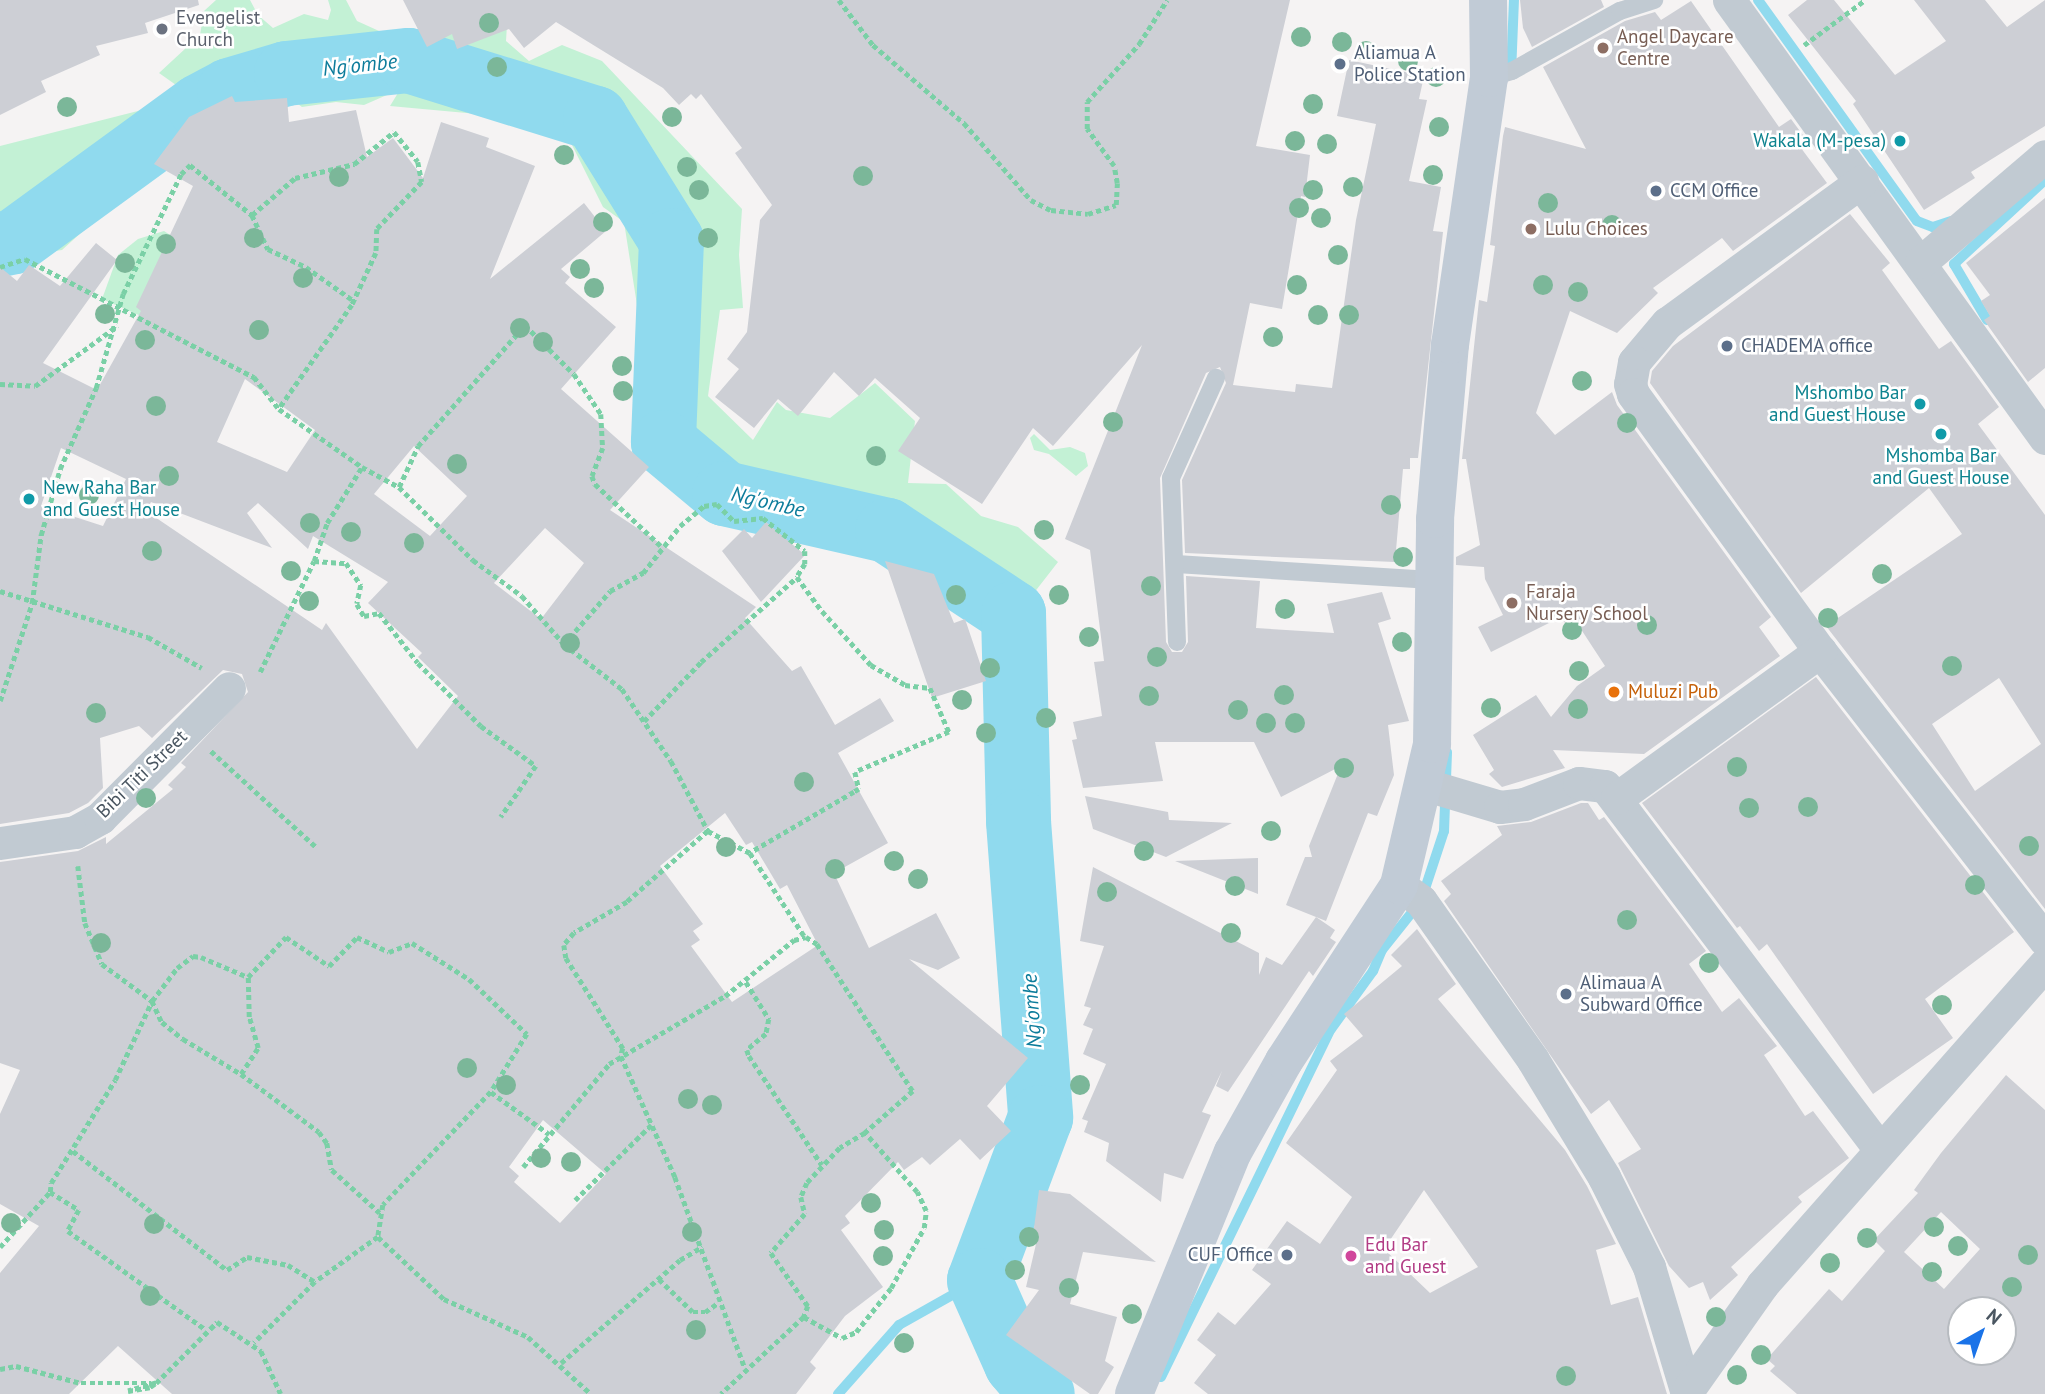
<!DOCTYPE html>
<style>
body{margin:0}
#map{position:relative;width:2045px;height:1394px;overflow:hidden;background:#f5f3f3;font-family:"PT Sans",sans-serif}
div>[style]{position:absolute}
.green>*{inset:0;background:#c3f1d5}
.stream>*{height:10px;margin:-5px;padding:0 5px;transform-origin:5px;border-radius:5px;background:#90daee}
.river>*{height:65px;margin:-32.5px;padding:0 32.5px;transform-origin:32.5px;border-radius:32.5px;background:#90daee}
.building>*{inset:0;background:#cdcfd5}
.path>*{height:4.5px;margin-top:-2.25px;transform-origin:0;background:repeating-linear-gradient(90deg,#7ad0a6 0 5px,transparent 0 8.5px)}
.lane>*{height:18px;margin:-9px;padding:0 9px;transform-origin:9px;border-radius:9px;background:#c1cad2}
.street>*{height:33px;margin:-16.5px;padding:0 16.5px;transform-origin:16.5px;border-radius:16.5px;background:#c1cad2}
.secondary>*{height:38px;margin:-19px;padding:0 19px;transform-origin:19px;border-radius:19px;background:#c1cbd6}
.trees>*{width:20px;height:20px;margin:-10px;border-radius:50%;background:#7bb799}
.dots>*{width:19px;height:19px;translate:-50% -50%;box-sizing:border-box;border:4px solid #fff;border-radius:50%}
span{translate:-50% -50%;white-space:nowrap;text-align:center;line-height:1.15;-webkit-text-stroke:5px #fff;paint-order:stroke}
.worship-label{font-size:19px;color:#5b616d}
.left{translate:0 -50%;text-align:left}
.education-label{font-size:19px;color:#785e54}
.service-label{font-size:19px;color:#4e5e75}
.right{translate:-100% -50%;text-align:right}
.culture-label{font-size:19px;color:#0d838f}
.food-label{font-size:19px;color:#c56008}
.street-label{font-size:19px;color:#4a5661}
.hotel-label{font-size:19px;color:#b23c85}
.water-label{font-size:21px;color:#0c7c9b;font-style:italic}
.north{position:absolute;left:1947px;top:1296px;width:70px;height:70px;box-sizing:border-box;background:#fff;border:2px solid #b7bbc0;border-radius:50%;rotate:40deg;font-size:19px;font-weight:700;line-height:28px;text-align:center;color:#4a5661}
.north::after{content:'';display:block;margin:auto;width:24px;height:32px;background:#1a73e8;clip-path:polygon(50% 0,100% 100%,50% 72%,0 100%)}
</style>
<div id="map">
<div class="green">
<i style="clip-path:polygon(216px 0,250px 0,258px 15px,273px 28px,304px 14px,328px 20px,331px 10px,328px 0,346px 0,357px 21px,399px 40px,422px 57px,396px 91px,364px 105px,336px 102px,302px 107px,279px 90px,196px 98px,117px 200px,62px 250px,0 259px,0 146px,193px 97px,159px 73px,200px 35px,204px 11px)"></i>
<i style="clip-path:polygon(475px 0,508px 9px,506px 41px,529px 61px,562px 45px,602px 61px,742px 209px,739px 255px,743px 308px,720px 310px,708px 396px,753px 440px,777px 402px,786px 410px,830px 418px,875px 383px,915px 421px,908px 483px,946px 484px,981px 516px,1018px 527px,1058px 562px,1009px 625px,972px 590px,925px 567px,856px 553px,797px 522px,732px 508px,660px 452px,624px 222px,603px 207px,564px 129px,511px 117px,390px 106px,412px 70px)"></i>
<i style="clip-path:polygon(164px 231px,181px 242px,141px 316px,102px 299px,118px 255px,138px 239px)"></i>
<i style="clip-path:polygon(1034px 434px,1050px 450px,1070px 447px,1085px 453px,1088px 466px,1076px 476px,1049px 454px,1034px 450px,1030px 438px)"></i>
</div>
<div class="stream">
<i style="left:1758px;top:0;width:272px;rotate:54.3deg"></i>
<i style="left:1917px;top:221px;width:17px;rotate:21deg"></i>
<i style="left:1933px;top:227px;width:19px;rotate:-18deg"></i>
<i style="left:1511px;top:74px;width:74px;rotate:-87.7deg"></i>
<i style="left:1987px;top:320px;width:65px;rotate:-120.5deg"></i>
<i style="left:1954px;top:264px;width:124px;rotate:-42.7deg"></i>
<i style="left:1161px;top:1377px;width:387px;rotate:-64deg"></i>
<i style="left:1331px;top:1029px;width:72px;rotate:-54.1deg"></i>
<i style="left:1373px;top:971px;width:23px;rotate:-67deg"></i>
<i style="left:1382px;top:950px;width:63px;rotate:-51.5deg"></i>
<i style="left:1421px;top:901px;width:74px;rotate:-71.8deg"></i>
<i style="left:1444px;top:831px;width:79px;rotate:-87.8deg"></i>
<i style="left:838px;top:1394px;width:92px;rotate:-48.5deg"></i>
<i style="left:899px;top:1325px;width:92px;rotate:-29.4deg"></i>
</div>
<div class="river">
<i style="left:0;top:244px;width:14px;rotate:-12deg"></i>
<i style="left:14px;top:241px;width:229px;rotate:-36.1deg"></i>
<i style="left:199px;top:106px;width:34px;rotate:-28deg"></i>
<i style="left:229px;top:90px;width:59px;rotate:-16.6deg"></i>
<i style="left:286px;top:73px;width:123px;rotate:-6.1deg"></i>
<i style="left:408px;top:60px;width:196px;rotate:17.2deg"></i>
<i style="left:595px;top:118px;width:144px;rotate:58.1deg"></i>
<i style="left:671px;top:240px;width:202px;rotate:92.3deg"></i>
<i style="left:663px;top:442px;width:80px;rotate:39.9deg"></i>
<i style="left:724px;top:493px;width:167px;rotate:12.8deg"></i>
<i style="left:887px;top:530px;width:151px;rotate:33.4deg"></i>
<i style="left:1013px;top:613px;width:208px;rotate:88.6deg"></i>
<i style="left:1018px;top:821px;width:297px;rotate:85.7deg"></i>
<i style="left:1040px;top:1117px;width:174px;rotate:110.5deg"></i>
<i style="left:979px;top:1280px;width:91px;rotate:66deg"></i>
<i style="left:1016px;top:1363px;width:40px;rotate:50deg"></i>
</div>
<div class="building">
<i style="clip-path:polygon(0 0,198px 0,199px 5px,145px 23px,148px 33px,96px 46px,100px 55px,41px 81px,46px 92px,0 115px)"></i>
<i style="clip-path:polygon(403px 0,1290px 0,1256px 146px,1310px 155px,1305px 197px,1301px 196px,1282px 309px,1250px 303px,1233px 385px,1295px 392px,1296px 384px,1332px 388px,1356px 220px,1376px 124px,1337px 116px,1349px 60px,1424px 76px,1419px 99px,1427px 100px,1409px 181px,1441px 187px,1433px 231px,1443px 232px,1418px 458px,1410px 458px,1410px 469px,1403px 469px,1395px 562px,1185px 553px,1182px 480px,1226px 383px,1220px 367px,1206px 373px,1160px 478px,1166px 642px,1172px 652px,1182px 652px,1188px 642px,1186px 576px,1260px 581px,1256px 628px,1334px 633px,1327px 604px,1382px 592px,1391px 619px,1378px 623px,1409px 721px,1388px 725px,1394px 775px,1377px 816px,1368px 813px,1326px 921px,1286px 905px,1305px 857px,1312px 857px,1309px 846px,1341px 766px,1281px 797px,1254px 742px,1155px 742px,1163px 781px,1083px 788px,1072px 740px,1077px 739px,1073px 722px,1102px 716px,1094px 662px,1104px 661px,1090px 550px,1065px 539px,1142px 345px,1053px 446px,1033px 428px,982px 504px,898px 451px,920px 418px,875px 378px,859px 396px,834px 372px,798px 416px,778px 399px,754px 428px,715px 397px,739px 369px,727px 359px,747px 332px,760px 220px,772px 205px,735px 153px,742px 148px,701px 94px,696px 99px,691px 94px,679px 105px,663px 88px,556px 22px,524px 48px,509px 29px,457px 49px,452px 34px,427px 47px)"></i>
<i style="clip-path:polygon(1520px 0,1601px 0,1604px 7px,1532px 47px,1523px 28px)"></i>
<i style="clip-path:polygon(1807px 0,1834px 0,1895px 75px,1946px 41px,1914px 0,1985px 0,2007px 27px,2045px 0,2045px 126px,1971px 172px,1975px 178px,1924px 210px,1853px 104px,1856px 101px,1788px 15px)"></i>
<i style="clip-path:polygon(1691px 1px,1779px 127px,1791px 119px,1808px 142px,1801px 148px,1827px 183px,1733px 251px,1722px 238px,1653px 288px,1658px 293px,1617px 333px,1570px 311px,1536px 413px,1555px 435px,1612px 392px,1617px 405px,1771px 617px,1759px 627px,1780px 656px,1644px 754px,1553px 750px,1565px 768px,1502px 787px,1489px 774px,1494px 770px,1473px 735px,1536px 695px,1551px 717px,1577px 686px,1605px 666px,1573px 617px,1565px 623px,1561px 617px,1491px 652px,1478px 627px,1503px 615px,1485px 579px,1484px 567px,1456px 565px,1456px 557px,1480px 545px,1466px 459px,1462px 459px,1479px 300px,1487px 302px,1495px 246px,1490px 245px,1503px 136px,1505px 127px,1586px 149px,1543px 67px,1625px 21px,1655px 12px,1661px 20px)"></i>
<i style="clip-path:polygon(evenodd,232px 96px,235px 102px,287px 98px,289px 122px,356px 110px,367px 157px,393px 138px,423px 178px,441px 122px,489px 138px,486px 147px,535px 166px,490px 279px,584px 203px,606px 231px,561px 269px,570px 277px,565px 283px,616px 327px,561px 389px,649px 467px,610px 510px,756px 607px,745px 618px,792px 671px,801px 666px,835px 725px,880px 698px,894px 721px,838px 753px,888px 843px,834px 873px,869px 948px,936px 913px,960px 958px,938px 970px,909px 959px,1028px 1058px,987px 1106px,1011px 1131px,980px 1160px,960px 1139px,930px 1165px,922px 1157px,904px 1170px,898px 1162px,845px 1216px,850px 1223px,841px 1230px,883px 1287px,845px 1316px,810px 1362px,816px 1368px,796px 1394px,172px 1394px,118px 1346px,69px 1394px,0 1394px,0 1273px,39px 1226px,0 1204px,0 1114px,20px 1070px,0 1063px,0 862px,78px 851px,106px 837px,106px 844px,173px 789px,168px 785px,186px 767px,181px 763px,248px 692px,242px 674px,223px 670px,152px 738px,139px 726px,100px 738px,103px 788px,88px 803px,69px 813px,0 824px,0 267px,17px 281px,29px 265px,60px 286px,96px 243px,117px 260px,43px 363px,97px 390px,141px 311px,136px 307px,193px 186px,154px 164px,189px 117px,232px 96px,245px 379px,315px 430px,287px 472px,217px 442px,245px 379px,232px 96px,414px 446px,467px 496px,430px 536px,374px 494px,414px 446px,232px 96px,61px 448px,126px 479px,103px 526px,41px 506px,61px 448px,232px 96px,151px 502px,272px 548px,247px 513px,258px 503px,308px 549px,313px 536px,388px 582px,368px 603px,422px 653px,418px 657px,458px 696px,417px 749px,326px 623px,322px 630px,146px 511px,151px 502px,232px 96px,545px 528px,584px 563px,541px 619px,494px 583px,545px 528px,232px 96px,725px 813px,746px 845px,752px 842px,780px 889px,787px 885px,818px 945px,732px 1002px,691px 946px,700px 940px,693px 931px,703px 924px,660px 866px,725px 813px,232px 96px,543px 1120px,606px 1174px,560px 1223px,514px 1182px,519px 1176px,509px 1167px,543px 1120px)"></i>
<i style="clip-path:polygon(2045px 198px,2045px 368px,2028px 382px,1984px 320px,1990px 316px,1981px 301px,1990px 295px,1966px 263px)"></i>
<i style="clip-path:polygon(evenodd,1850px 214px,1890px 263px,1882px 270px,1939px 349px,1951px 341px,1999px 407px,1978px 424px,2045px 515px,2045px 909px,1826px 626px,1962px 534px,1929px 488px,1801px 593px,1650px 383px,1652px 371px,1673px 346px,1850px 214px,1999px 678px,2041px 744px,1975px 791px,1932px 724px,1999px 678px)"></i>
<i style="clip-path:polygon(766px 522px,805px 555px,761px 602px,722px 551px,744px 529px,752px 538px)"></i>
<i style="clip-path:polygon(885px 561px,934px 574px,954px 623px,965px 619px,986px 681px,932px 698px)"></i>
<i style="clip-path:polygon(1816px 677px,2014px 932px,1925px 999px,1953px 1038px,1873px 1094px,1767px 944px,1759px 951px,1740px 926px,1737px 928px,1642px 803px)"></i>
<i style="clip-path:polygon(1085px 796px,1168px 812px,1169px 820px,1232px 823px,1166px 857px,1093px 829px)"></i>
<i style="clip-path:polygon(1581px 803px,1588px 803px,1599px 820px,1604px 817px,1706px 951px,1689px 964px,1722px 1012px,1739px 998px,1777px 1046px,1764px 1055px,1805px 1116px,1813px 1111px,1849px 1158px,1798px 1197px,1802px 1202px,1731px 1267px,1738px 1275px,1710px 1300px,1703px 1282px,1689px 1288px,1669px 1266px,1618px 1163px,1641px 1149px,1609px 1100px,1591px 1114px,1444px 901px,1451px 894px,1441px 881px,1502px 835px,1497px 826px,1531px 822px)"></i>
<i style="clip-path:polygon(1258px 858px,1258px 894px,1175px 861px)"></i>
<i style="clip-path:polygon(1093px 867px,1259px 953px,1259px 975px,1266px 957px,1282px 965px,1316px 917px,1335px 930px,1330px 938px,1336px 942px,1313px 976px,1309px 971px,1228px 1092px,1216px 1086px,1222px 1071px,1202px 1112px,1211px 1115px,1183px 1179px,1164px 1173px,1161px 1202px,1106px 1161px,1109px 1143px,1084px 1132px,1088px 1121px,1082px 1119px,1106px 1064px,1083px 1054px,1093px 1029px,1083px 1025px,1091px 1008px,1084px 1006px,1104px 946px,1080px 941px)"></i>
<i style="clip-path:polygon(evenodd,1417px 929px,1456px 984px,1438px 999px,1565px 1150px,1587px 1186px,1616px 1244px,1596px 1250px,1611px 1305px,1638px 1297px,1667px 1394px,1208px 1394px,1194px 1383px,1216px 1355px,1197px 1340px,1218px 1312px,1235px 1325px,1271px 1284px,1252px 1270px,1287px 1221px,1320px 1244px,1352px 1197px,1286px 1143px,1337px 1070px,1330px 1061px,1363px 1036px,1344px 1014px,1402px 966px,1391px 955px,1417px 929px,1424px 1190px,1478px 1267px,1430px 1293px,1384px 1249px,1424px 1190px)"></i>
<i style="clip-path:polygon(evenodd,2006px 1075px,2045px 1110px,2045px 1394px,1797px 1394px,1770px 1371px,1775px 1366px,1767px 1359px,1829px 1289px,1842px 1301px,1885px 1251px,1874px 1240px,1918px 1193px,1914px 1190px,1941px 1153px,2006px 1075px,1941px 1212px,1980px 1249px,1944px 1289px,1904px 1252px,1941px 1212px,2006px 1075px,1961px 1310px,2003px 1310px,2003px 1352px,1961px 1352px,1961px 1310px)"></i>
<i style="clip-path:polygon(1039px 1190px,1070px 1194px,1156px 1262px,1083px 1252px,1070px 1304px,1117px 1317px,1105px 1361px,1114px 1367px,1098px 1394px,1090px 1394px,1006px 1335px,1039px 1290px,1026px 1287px,1036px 1244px,1032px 1243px)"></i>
</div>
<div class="path">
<i style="left:839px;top:0;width:56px;rotate:52.9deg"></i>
<i style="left:873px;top:45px;width:120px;rotate:40.6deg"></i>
<i style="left:964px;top:123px;width:102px;rotate:49deg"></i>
<i style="left:1031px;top:200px;width:22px;rotate:27deg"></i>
<i style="left:1051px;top:210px;width:37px;rotate:6deg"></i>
<i style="left:1088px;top:214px;width:29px;rotate:-18deg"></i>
<i style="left:1116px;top:205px;width:22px;rotate:-87deg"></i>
<i style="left:1117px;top:183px;width:17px;rotate:-100deg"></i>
<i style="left:1114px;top:166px;width:46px;rotate:-126.1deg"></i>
<i style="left:1087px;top:129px;width:27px;rotate:-90deg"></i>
<i style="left:1087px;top:102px;width:78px;rotate:-48.1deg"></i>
<i style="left:1139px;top:44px;width:52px;rotate:-57.5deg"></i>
<i style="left:1804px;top:45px;width:76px;rotate:-36.4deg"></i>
<i style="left:252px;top:215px;width:38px;rotate:65deg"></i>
<i style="left:268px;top:249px;width:42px;rotate:25.3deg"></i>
<i style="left:306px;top:267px;width:59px;rotate:35.3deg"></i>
<i style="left:0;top:267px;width:26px;rotate:-18deg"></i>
<i style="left:25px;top:259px;width:258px;rotate:27.3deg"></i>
<i style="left:254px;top:377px;width:41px;rotate:52deg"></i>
<i style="left:279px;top:409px;width:101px;rotate:34.9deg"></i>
<i style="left:362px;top:467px;width:42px;rotate:28.4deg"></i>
<i style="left:399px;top:487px;width:104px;rotate:44.6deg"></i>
<i style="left:473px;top:560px;width:61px;rotate:36.3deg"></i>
<i style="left:522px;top:596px;width:64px;rotate:48.8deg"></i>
<i style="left:564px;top:644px;width:73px;rotate:37.8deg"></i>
<i style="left:622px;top:689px;width:87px;rotate:55.8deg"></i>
<i style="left:671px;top:761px;width:79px;rotate:62.1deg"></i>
<i style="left:708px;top:831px;width:108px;rotate:138.8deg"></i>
<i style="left:627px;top:902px;width:61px;rotate:149.7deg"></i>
<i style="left:574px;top:933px;width:16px;rotate:130deg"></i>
<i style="left:564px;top:945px;width:13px;rotate:81deg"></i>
<i style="left:566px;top:958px;width:107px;rotate:57.7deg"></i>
<i style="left:623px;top:1048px;width:8px;rotate:104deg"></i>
<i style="left:621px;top:1056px;width:133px;rotate:65.9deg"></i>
<i style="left:675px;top:1177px;width:203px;rotate:69.9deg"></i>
<i style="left:0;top:384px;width:35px;rotate:3deg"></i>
<i style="left:35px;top:386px;width:102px;rotate:-36.2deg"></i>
<i style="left:399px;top:487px;width:45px;rotate:-65.1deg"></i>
<i style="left:418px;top:446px;width:162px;rotate:-48.5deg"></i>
<i style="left:525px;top:325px;width:69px;rotate:45deg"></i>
<i style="left:574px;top:374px;width:48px;rotate:56deg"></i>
<i style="left:601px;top:414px;width:34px;rotate:87deg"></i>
<i style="left:603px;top:448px;width:30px;rotate:111deg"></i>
<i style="left:592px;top:476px;width:9px;rotate:69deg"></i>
<i style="left:595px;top:484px;width:92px;rotate:43.2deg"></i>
<i style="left:314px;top:561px;width:32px;rotate:4deg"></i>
<i style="left:346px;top:563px;width:27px;rotate:56deg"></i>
<i style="left:361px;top:585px;width:19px;rotate:102deg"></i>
<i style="left:357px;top:604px;width:14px;rotate:60deg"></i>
<i style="left:364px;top:616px;width:15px;rotate:-11deg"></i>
<i style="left:379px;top:613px;width:63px;rotate:52deg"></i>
<i style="left:418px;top:663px;width:89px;rotate:45deg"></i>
<i style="left:481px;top:726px;width:68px;rotate:36deg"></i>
<i style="left:536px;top:766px;width:62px;rotate:124.5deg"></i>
<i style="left:0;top:591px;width:155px;rotate:17.3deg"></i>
<i style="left:148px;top:637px;width:62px;rotate:29.9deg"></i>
<i style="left:564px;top:644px;width:70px;rotate:-49deg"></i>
<i style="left:610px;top:591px;width:38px;rotate:-29deg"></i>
<i style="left:643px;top:573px;width:60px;rotate:-51.8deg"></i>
<i style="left:680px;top:526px;width:31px;rotate:-40deg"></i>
<i style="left:704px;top:506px;width:13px;rotate:-9deg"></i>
<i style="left:717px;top:504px;width:24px;rotate:45deg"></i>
<i style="left:734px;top:521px;width:29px;rotate:-6deg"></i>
<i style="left:763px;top:518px;width:53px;rotate:38.2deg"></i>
<i style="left:805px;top:551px;width:13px;rotate:90deg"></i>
<i style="left:805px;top:564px;width:15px;rotate:122deg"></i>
<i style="left:797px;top:577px;width:42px;rotate:53.7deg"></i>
<i style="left:822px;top:611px;width:73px;rotate:47.8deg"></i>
<i style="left:871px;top:665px;width:39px;rotate:30deg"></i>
<i style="left:905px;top:685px;width:25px;rotate:7deg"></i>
<i style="left:930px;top:688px;width:48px;rotate:66.6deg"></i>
<i style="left:949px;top:732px;width:102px;rotate:156.9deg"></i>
<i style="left:855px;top:772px;width:17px;rotate:77deg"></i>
<i style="left:859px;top:789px;width:6px;rotate:149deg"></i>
<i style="left:854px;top:792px;width:121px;rotate:149.6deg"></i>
<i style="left:260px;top:672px;width:123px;rotate:-64.1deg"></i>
<i style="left:314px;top:561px;width:40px;rotate:-71.1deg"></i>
<i style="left:327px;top:523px;width:66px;rotate:-58deg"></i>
<i style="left:0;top:701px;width:103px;rotate:-71.9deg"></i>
<i style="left:32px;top:603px;width:69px;rotate:-82.5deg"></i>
<i style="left:41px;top:535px;width:69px;rotate:-73.9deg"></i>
<i style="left:60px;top:469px;width:89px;rotate:-66deg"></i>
<i style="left:96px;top:388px;width:98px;rotate:-74deg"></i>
<i style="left:123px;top:294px;width:133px;rotate:-64.2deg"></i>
<i style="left:181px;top:174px;width:13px;rotate:-45deg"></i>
<i style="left:190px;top:165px;width:80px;rotate:38.9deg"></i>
<i style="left:252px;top:215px;width:57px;rotate:-40.7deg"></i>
<i style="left:295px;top:178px;width:61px;rotate:-13.3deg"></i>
<i style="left:354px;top:164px;width:51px;rotate:-38.7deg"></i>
<i style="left:394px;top:132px;width:38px;rotate:51deg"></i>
<i style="left:418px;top:162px;width:20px;rotate:79deg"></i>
<i style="left:422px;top:182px;width:65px;rotate:133.8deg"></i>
<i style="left:377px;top:229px;width:24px;rotate:92deg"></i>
<i style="left:376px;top:253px;width:57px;rotate:114.8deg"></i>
<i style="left:352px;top:305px;width:127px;rotate:125.1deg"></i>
<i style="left:644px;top:721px;width:82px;rotate:-46deg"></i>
<i style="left:701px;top:662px;width:128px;rotate:-41.5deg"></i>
<i style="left:211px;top:751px;width:142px;rotate:42.4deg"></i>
<i style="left:708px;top:831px;width:47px;rotate:27.6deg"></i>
<i style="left:750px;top:853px;width:100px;rotate:56.8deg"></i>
<i style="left:78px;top:866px;width:57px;rotate:83deg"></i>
<i style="left:85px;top:923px;width:44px;rotate:67.5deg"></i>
<i style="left:102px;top:964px;width:62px;rotate:36.5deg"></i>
<i style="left:152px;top:1001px;width:23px;rotate:65deg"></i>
<i style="left:162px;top:1022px;width:27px;rotate:39deg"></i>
<i style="left:183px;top:1039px;width:68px;rotate:31.1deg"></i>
<i style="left:241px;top:1074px;width:97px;rotate:36.6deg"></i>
<i style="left:319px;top:1132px;width:14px;rotate:54deg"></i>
<i style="left:327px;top:1143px;width:27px;rotate:80deg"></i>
<i style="left:332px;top:1170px;width:64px;rotate:41.9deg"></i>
<i style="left:746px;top:982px;width:44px;rotate:58.1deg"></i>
<i style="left:769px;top:1019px;width:15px;rotate:101deg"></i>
<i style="left:766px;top:1034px;width:25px;rotate:140deg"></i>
<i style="left:747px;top:1050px;width:6px;rotate:72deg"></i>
<i style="left:749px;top:1056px;width:131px;rotate:56.2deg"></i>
<i style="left:241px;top:1074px;width:31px;rotate:-57deg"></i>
<i style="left:258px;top:1048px;width:32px;rotate:-106deg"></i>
<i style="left:249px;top:1017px;width:40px;rotate:-91.4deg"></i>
<i style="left:248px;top:977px;width:55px;rotate:-46.5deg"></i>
<i style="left:286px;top:937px;width:52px;rotate:34deg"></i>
<i style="left:329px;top:966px;width:40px;rotate:-46deg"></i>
<i style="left:357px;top:937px;width:35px;rotate:25deg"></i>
<i style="left:389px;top:952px;width:25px;rotate:-21deg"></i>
<i style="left:412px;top:943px;width:67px;rotate:32.3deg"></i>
<i style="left:469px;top:979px;width:80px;rotate:43.5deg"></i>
<i style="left:527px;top:1034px;width:68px;rotate:121.8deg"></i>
<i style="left:491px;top:1092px;width:156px;rotate:133.7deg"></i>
<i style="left:383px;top:1205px;width:32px;rotate:99deg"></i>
<i style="left:378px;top:1237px;width:77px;rotate:144.5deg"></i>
<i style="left:315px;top:1282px;width:86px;rotate:135deg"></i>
<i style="left:491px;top:1092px;width:72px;rotate:35.9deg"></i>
<i style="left:73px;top:1151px;width:195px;rotate:37.7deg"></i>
<i style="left:227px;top:1270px;width:24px;rotate:-33deg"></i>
<i style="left:247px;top:1257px;width:42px;rotate:11deg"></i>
<i style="left:288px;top:1265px;width:32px;rotate:32deg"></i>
<i style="left:523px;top:1167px;width:134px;rotate:-50.1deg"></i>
<i style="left:609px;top:1064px;width:134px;rotate:-30.4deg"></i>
<i style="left:725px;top:996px;width:89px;rotate:-39.1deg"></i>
<i style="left:794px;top:940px;width:12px;rotate:-14deg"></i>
<i style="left:806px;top:937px;width:13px;rotate:32deg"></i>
<i style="left:817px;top:944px;width:176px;rotate:56.9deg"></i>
<i style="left:913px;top:1091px;width:64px;rotate:138.8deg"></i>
<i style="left:865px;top:1133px;width:29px;rotate:149deg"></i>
<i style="left:840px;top:1148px;width:48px;rotate:133.3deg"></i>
<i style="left:807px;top:1183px;width:15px;rotate:113deg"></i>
<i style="left:801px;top:1197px;width:17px;rotate:77deg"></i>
<i style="left:805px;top:1214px;width:52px;rotate:131.1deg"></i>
<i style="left:771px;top:1253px;width:65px;rotate:55.1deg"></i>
<i style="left:808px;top:1306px;width:12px;rotate:110deg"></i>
<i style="left:804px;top:1317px;width:113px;rotate:137.1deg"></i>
<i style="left:50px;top:1192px;width:34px;rotate:32deg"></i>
<i style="left:79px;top:1210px;width:24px;rotate:118deg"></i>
<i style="left:68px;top:1231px;width:168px;rotate:35.6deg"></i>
<i style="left:575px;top:1200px;width:107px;rotate:-44.6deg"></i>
<i style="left:378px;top:1237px;width:91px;rotate:43.2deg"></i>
<i style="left:444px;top:1299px;width:92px;rotate:24.3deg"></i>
<i style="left:528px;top:1337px;width:85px;rotate:42.1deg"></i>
<i style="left:0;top:1247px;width:74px;rotate:-47.7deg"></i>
<i style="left:50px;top:1192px;width:9px;rotate:-84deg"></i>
<i style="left:51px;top:1183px;width:121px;rotate:-58.1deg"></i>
<i style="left:115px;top:1080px;width:87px;rotate:-64.9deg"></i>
<i style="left:152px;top:1001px;width:41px;rotate:-52.9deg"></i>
<i style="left:177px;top:968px;width:20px;rotate:-37deg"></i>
<i style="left:193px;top:956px;width:8px;rotate:7deg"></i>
<i style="left:201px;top:957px;width:51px;rotate:23.1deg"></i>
<i style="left:659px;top:1279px;width:47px;rotate:44.1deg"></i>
<i style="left:693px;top:1312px;width:12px"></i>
<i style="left:705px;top:1312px;width:16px;rotate:-35deg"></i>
<i style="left:804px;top:1317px;width:43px;rotate:28.9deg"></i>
<i style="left:842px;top:1338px;width:15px;rotate:-23deg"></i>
<i style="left:856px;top:1332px;width:56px;rotate:-51.5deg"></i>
<i style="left:891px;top:1288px;width:68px;rotate:-61.2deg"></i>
<i style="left:924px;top:1228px;width:17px;rotate:-83deg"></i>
<i style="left:926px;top:1211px;width:21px;rotate:-115deg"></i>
<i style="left:917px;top:1192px;width:79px;rotate:-131.4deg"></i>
<i style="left:561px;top:1363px;width:157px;rotate:-40.9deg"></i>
<i style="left:680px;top:1260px;width:26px;rotate:-31deg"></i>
<i style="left:0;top:1369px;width:16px;rotate:-11deg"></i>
<i style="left:16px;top:1366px;width:67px;rotate:14.7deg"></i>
<i style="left:81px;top:1383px;width:70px"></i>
<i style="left:156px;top:1383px;width:29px;rotate:164deg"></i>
<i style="left:128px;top:1391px;width:22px;rotate:-10deg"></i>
<i style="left:150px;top:1387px;width:7px;rotate:-34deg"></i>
<i style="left:156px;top:1383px;width:86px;rotate:-45deg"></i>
<i style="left:217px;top:1322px;width:53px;rotate:33.4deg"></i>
<i style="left:261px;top:1351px;width:47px;rotate:65.1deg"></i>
</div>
<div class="lane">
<i style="left:1489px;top:78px;width:24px;rotate:-17deg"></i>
<i style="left:1512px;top:71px;width:124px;rotate:-29.1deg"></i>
<i style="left:1620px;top:11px;width:36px;rotate:-18deg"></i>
<i style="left:1176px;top:564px;width:256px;rotate:3.6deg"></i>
<i style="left:1177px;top:642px;width:164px;rotate:-92.1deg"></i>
<i style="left:1171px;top:478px;width:110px;rotate:-65.8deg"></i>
</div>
<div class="street">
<i style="left:1729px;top:0;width:540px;rotate:54.19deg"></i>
<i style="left:1862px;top:181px;width:241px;rotate:143.9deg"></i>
<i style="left:1667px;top:323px;width:51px;rotate:130.2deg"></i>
<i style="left:1634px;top:362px;width:22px;rotate:100deg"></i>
<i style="left:1630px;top:384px;width:10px;rotate:73deg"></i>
<i style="left:1633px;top:394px;width:318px;rotate:54deg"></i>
<i style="left:1820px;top:651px;width:366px;rotate:52.1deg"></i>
<i style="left:1921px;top:262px;width:163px;rotate:-40.5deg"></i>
<i style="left:1423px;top:784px;width:80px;rotate:16.6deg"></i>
<i style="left:1500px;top:807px;width:24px;rotate:-7deg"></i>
<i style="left:1524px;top:804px;width:59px;rotate:-20.9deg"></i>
<i style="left:1579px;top:783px;width:26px;rotate:7deg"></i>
<i style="left:1605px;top:786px;width:454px;rotate:52.9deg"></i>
<i style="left:1617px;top:798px;width:251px;rotate:-35.9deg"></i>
<i style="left:0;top:843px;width:76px;rotate:-8.3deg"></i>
<i style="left:75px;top:832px;width:29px;rotate:-29deg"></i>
<i style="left:100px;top:818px;width:183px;rotate:-45.2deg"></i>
<i style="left:1399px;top:885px;width:27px;rotate:36deg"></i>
<i style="left:1421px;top:901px;width:194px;rotate:54.8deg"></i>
<i style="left:1533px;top:1060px;width:137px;rotate:58.7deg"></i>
<i style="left:1604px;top:1177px;width:101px;rotate:63.4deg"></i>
<i style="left:1649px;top:1267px;width:133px;rotate:73.3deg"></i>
<i style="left:1688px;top:1390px;width:128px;rotate:-54.8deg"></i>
<i style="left:1762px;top:1285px;width:428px;rotate:-48.6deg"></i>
</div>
<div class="secondary">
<i style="left:1134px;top:1394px;width:261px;rotate:-67.8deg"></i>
<i style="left:1233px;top:1152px;width:104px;rotate:-60.7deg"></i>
<i style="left:1284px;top:1061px;width:210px;rotate:-56.8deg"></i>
<i style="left:1399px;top:885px;width:145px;rotate:-76.8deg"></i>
<i style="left:1432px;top:744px;width:225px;rotate:-89.2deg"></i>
<i style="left:1435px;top:519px;width:175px;rotate:-85.1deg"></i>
<i style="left:1450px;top:345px;width:270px;rotate:-81.7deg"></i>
<i style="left:1489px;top:78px;width:78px;rotate:-90.7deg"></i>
</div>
<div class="trees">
<i style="left:489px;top:23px"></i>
<i style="left:1301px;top:37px"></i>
<i style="left:1342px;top:42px"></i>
<i style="left:1366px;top:51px"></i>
<i style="left:1408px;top:61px"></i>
<i style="left:497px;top:67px"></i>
<i style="left:1436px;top:77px"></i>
<i style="left:1313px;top:104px"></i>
<i style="left:67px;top:107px"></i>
<i style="left:672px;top:117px"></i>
<i style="left:1439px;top:127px"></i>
<i style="left:1295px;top:141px"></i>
<i style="left:1327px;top:144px"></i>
<i style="left:564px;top:155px"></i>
<i style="left:687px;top:167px"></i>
<i style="left:1433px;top:175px"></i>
<i style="left:863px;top:176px"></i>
<i style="left:339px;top:177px"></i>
<i style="left:1353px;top:187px"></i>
<i style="left:699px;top:190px"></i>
<i style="left:1313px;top:190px"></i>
<i style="left:1548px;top:203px"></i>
<i style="left:1299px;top:208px"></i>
<i style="left:1321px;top:218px"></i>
<i style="left:603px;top:222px"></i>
<i style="left:1612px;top:225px"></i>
<i style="left:254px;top:238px"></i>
<i style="left:708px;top:238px"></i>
<i style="left:166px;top:244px"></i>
<i style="left:1338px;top:255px"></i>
<i style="left:125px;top:263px"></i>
<i style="left:580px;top:269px"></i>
<i style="left:303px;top:278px"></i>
<i style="left:1297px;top:285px"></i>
<i style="left:1543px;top:285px"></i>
<i style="left:594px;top:288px"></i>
<i style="left:1578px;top:292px"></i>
<i style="left:105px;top:314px"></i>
<i style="left:1318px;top:315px"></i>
<i style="left:1349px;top:315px"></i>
<i style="left:520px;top:328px"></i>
<i style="left:259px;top:330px"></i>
<i style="left:1273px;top:337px"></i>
<i style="left:145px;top:340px"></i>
<i style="left:543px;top:342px"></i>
<i style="left:622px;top:366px"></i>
<i style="left:1582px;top:381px"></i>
<i style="left:623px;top:391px"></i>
<i style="left:156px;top:406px"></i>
<i style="left:1113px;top:422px"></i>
<i style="left:1627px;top:423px"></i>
<i style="left:876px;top:456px"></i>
<i style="left:457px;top:464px"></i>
<i style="left:169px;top:476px"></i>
<i style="left:89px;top:495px"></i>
<i style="left:1391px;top:505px"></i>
<i style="left:310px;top:523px"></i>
<i style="left:1044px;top:530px"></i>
<i style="left:351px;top:532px"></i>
<i style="left:414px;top:543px"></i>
<i style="left:152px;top:551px"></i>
<i style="left:1403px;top:557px"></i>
<i style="left:291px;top:571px"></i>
<i style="left:1882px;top:574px"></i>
<i style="left:1151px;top:586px"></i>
<i style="left:956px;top:595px"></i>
<i style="left:1059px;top:595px"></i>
<i style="left:309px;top:601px"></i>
<i style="left:1285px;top:609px"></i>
<i style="left:1828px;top:618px"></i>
<i style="left:1647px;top:625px"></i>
<i style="left:1572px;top:630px"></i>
<i style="left:1089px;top:637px"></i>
<i style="left:1402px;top:642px"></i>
<i style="left:570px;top:643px"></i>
<i style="left:1157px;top:657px"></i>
<i style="left:1952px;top:666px"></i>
<i style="left:990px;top:668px"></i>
<i style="left:1579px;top:671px"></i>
<i style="left:1284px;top:695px"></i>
<i style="left:1149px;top:696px"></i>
<i style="left:962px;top:700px"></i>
<i style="left:1491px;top:708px"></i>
<i style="left:1578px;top:709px"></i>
<i style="left:1238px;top:710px"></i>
<i style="left:96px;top:713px"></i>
<i style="left:1046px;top:718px"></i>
<i style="left:1266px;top:723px"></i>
<i style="left:1295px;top:723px"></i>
<i style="left:986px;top:733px"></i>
<i style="left:1737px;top:767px"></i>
<i style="left:1344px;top:768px"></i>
<i style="left:804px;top:782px"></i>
<i style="left:146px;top:798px"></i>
<i style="left:1808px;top:807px"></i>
<i style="left:1749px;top:808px"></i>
<i style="left:1271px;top:831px"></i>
<i style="left:2029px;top:846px"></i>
<i style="left:726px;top:847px"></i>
<i style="left:1144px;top:851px"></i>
<i style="left:894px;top:861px"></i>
<i style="left:835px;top:869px"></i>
<i style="left:918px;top:879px"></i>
<i style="left:1975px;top:885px"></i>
<i style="left:1235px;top:886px"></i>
<i style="left:1107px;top:892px"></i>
<i style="left:1627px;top:920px"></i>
<i style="left:1231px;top:933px"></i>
<i style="left:101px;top:943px"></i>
<i style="left:1709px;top:963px"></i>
<i style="left:1942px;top:1005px"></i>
<i style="left:467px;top:1068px"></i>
<i style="left:506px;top:1085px"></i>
<i style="left:1080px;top:1085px"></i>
<i style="left:688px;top:1099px"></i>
<i style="left:712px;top:1105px"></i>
<i style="left:541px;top:1158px"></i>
<i style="left:571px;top:1162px"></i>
<i style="left:871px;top:1203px"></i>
<i style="left:11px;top:1223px"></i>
<i style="left:154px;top:1224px"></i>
<i style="left:1934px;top:1227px"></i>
<i style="left:884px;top:1230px"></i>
<i style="left:692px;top:1232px"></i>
<i style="left:1029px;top:1237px"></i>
<i style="left:1867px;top:1238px"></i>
<i style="left:1958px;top:1246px"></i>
<i style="left:2028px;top:1255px"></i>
<i style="left:883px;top:1256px"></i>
<i style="left:1830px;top:1263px"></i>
<i style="left:1015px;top:1270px"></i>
<i style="left:1932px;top:1272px"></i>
<i style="left:2012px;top:1287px"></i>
<i style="left:1069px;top:1288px"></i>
<i style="left:150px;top:1296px"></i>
<i style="left:1132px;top:1314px"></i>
<i style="left:1716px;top:1317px"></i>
<i style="left:696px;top:1330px"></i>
<i style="left:904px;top:1343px"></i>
<i style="left:1761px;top:1355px"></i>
<i style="left:1737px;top:1375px"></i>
<i style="left:1566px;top:1376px"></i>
</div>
<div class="dots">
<i style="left:162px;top:29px;background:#6b7280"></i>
<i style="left:1603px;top:48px;background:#8d6e63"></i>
<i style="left:1340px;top:64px;background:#5c6f8a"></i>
<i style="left:1900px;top:141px;background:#0f9aa8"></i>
<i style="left:1656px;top:191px;background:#5c6f8a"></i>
<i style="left:1531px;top:229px;background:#8d6e63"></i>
<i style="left:1727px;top:346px;background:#5c6f8a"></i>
<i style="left:1920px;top:404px;background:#0f9aa8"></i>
<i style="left:1941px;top:434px;background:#0f9aa8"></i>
<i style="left:29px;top:499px;background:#0f9aa8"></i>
<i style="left:1512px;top:603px;background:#8d6e63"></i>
<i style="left:1614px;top:692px;background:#e8710a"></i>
<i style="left:1566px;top:994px;background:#5c6f8a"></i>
<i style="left:1287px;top:1255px;background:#5c6f8a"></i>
<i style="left:1351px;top:1256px;background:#d1479c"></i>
</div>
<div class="worship-label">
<span class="left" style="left:176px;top:29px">Evengelist<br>Church</span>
</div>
<div class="education-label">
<span class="left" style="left:1617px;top:48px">Angel Daycare<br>Centre</span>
<span class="left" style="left:1545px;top:229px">Lulu Choices</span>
<span class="left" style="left:1526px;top:603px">Faraja<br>Nursery School</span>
</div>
<div class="service-label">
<span class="left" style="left:1354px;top:64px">Aliamua A<br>Police Station</span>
<span class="left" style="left:1670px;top:191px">CCM Office</span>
<span class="left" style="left:1741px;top:346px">CHADEMA office</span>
<span class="left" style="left:1580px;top:994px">Alimaua A<br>Subward Office</span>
<span class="right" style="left:1273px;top:1255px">CUF Office</span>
</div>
<div class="culture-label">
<span class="right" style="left:1886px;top:141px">Wakala (M-pesa)</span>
<span class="right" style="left:1906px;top:404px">Mshombo Bar<br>and Guest House</span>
<span style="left:1941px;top:467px">Mshomba Bar<br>and Guest House</span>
<span class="left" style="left:43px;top:499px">New Raha Bar<br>and Guest House</span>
</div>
<div class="food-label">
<span class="left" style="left:1628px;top:692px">Muluzi Pub</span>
</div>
<div class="street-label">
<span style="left:142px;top:774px;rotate:-44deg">Bibi Titi Street</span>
</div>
<div class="hotel-label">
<span class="left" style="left:1365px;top:1256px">Edu Bar<br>and Guest</span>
</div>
<div class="water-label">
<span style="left:360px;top:65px;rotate:-6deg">Ng'ombe</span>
<span style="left:768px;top:502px;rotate:13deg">Ng'ombe</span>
<span style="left:1032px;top:1011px;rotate:-94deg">Ng'ombe</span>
</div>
<div class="north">N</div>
</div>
